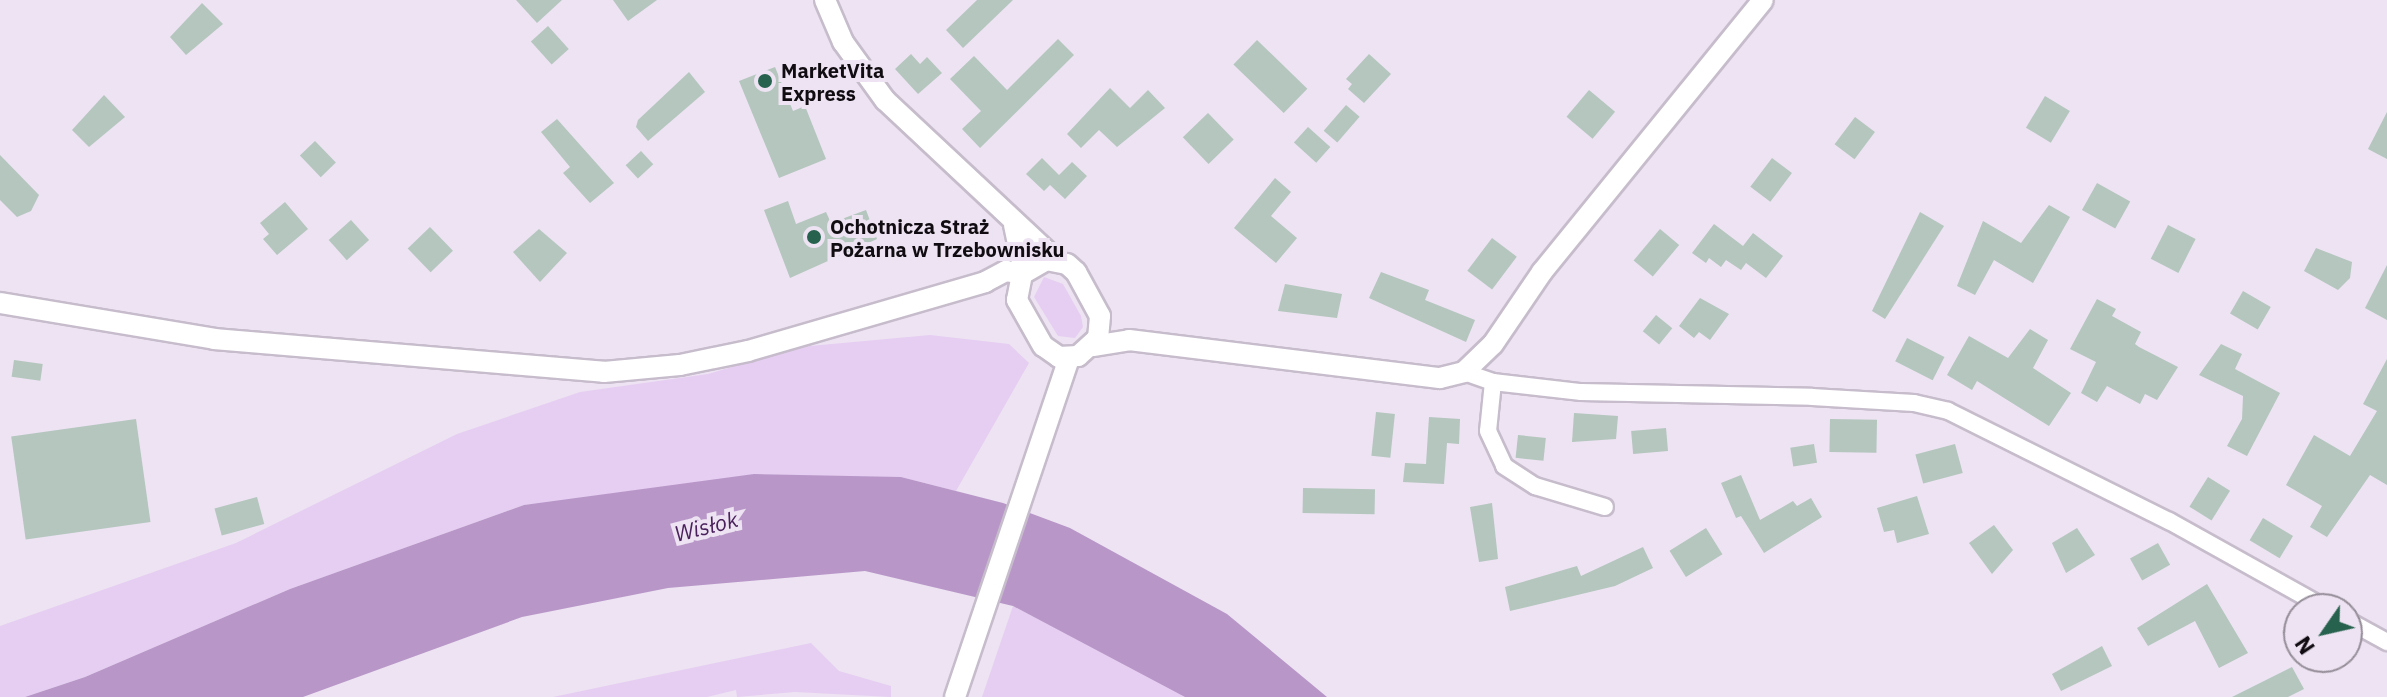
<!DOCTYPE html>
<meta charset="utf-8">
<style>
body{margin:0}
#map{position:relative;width:2387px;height:697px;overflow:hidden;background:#ede3f2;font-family:"IBM Plex Sans",sans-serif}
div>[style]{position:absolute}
.green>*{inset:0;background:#e6cef2}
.water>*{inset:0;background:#b897c8}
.building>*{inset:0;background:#b4c6be;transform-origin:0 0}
.roads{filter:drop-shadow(2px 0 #c6bccb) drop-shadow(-2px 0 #c6bccb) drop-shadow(0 2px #c6bccb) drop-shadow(0 -2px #c6bccb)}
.minor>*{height:16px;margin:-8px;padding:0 8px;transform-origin:8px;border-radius:8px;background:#fff}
.tertiary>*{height:20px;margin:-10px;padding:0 10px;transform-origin:10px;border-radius:10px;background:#fff}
.dots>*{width:22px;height:22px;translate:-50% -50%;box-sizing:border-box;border:4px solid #ede3f2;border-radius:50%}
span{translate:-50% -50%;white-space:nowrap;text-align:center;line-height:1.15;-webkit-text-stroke:8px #ede3f2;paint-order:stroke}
.poi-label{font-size:20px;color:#100c11;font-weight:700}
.left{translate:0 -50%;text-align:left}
.water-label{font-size:22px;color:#4a215c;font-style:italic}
.north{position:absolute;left:2283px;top:593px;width:80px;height:80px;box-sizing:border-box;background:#ede3f2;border:2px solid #958d98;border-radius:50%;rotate:236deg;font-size:22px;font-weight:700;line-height:32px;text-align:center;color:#100c11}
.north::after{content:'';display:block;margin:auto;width:28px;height:36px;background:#26624d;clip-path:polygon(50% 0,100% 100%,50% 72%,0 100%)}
</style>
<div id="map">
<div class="green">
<i style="clip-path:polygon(1044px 277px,1063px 284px,1081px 316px,1083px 327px,1075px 338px,1058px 336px,1034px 297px)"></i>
<i style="clip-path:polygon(930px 335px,1009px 344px,1029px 363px,956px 491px,901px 477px,524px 505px,290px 589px,85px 677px,25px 697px,0 697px,0 626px,236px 543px,457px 434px,580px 392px,708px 374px,799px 347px)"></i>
<i style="clip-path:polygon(1013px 606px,1168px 685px,1185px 697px,982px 697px)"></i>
<i style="clip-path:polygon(811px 643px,839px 671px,891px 686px,891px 697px,795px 692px,737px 697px,736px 690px,707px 697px,553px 697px)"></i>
</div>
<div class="water">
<i style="clip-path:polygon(754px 474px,901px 477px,1003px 503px,1070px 528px,1227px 614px,1327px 697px,1185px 697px,1013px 606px,865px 571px,668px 588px,522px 617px,303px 697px,25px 697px,85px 677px,290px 589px,524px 505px)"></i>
</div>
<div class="building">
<i style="clip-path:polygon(516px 0,562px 0,537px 23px)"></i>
<i style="clip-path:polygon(613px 0,657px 0,628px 21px)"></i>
<i style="clip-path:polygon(977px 0,1013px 0,963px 48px,946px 30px)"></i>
<i style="clip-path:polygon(202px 3px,223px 24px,186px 55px,170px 37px)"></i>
<i style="left:548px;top:26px;width:31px;height:23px;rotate:48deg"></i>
<i style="clip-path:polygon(1058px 39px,1074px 55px,980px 148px,962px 129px,981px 111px,950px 79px,974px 56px,1007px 90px)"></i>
<i style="left:1257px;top:40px;width:70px;height:34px;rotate:44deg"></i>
<i style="clip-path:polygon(911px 54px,920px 64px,927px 57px,942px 73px,918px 94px,895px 69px)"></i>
<i style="clip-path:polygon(1369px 54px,1391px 74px,1364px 103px,1348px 89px,1352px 84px,1346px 79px)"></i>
<i style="clip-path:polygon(775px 67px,793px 111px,805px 106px,826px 159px,779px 178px,739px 81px)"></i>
<i style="clip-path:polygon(689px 72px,705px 92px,648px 141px,636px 127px,638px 120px)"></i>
<i style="clip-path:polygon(1110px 88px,1130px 108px,1148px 90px,1165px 108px,1117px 147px,1099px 130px,1081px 148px,1067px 134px)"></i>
<i style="left:1589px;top:90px;width:34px;height:35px;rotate:40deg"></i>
<i style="clip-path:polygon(104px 95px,125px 117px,89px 147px,72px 130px)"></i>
<i style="left:2045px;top:96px;width:29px;height:37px;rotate:31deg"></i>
<i style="left:1346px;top:105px;width:18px;height:34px;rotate:41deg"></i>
<i style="clip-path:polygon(2387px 112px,2387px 159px,2368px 149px)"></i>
<i style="left:1208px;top:113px;width:37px;height:35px;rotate:46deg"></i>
<i style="left:1855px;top:117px;width:25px;height:34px;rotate:37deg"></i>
<i style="clip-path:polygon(557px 119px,614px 183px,590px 203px,563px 173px,570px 167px,541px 132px)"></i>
<i style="left:1308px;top:127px;width:30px;height:21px;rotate:42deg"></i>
<i style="left:315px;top:141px;width:30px;height:21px;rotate:46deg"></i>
<i style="left:641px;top:151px;width:18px;height:21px;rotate:47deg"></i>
<i style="clip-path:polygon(0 155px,39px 195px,31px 211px,17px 217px,0 200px)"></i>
<i style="clip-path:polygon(1042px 158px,1059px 175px,1072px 162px,1087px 176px,1065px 199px,1050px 185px,1044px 191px,1026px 174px)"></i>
<i style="left:1772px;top:158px;width:25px;height:36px;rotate:37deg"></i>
<i style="clip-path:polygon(1275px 178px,1291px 192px,1271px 216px,1297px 238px,1276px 263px,1234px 228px)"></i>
<i style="left:2097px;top:183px;width:38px;height:31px;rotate:29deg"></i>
<i style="clip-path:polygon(788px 201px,796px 224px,826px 212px,831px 223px,866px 210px,877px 239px,790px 278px,764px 210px)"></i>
<i style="clip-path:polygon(285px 202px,308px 229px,277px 255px,263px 239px,269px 234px,260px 223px)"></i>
<i style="clip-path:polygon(2049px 205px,2070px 217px,2033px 283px,1994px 260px,1975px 295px,1957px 286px,1983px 221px,2021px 243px)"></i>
<i style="clip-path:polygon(1920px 212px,1944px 226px,1885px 319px,1872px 311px)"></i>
<i style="left:351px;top:220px;width:27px;height:30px;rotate:48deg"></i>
<i style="clip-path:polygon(1714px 224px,1743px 246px,1753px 233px,1783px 256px,1766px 278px,1746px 263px,1741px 270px,1726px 260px,1721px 267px,1709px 258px,1706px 263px,1692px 253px)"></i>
<i style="left:2168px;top:225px;width:31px;height:38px;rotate:27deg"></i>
<i style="left:430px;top:227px;width:33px;height:31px;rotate:46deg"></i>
<i style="clip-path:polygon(539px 229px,567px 253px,540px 282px,513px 252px)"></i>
<i style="left:1660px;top:229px;width:25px;height:41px;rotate:40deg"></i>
<i style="left:1492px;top:238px;width:31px;height:41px;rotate:37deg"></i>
<i style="clip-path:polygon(2316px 248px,2352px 262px,2350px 278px,2338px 290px,2304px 271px)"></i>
<i style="clip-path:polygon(2387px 265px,2387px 320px,2365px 308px)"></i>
<i style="clip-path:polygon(1381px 272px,1429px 290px,1425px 300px,1475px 320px,1466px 342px,1369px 298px)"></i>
<i style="clip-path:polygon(1285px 284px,1342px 294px,1337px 318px,1278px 311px)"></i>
<i style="left:2243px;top:291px;width:32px;height:26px;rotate:30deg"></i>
<i style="clip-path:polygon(1700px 298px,1729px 314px,1710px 340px,1699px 332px,1694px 338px,1679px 326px)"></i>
<i style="clip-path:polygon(2097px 299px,2116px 309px,2112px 316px,2141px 332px,2135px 344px,2139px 347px,2178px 367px,2157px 400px,2145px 394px,2140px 404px,2107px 386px,2097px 402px,2081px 393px,2096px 362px,2070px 349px)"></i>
<i style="left:1656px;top:315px;width:21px;height:21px;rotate:39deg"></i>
<i style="clip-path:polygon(2030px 329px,2048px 340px,2033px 368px,2071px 393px,2049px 426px,1977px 381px,1972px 390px,1947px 375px,1969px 336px,2008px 358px)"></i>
<i style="left:1907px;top:338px;width:42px;height:26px;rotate:27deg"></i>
<i style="clip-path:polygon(2221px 344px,2242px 354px,2235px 369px,2280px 393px,2247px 456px,2227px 446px,2242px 419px,2243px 396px,2199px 375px)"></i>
<i style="clip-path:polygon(2387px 359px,2387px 485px,2370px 475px,2327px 537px,2310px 527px,2322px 506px,2286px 485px,2314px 435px,2350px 456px,2377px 411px,2363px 404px)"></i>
<i style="left:14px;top:360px;width:29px;height:17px;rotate:8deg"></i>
<i style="left:1376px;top:412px;width:19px;height:44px;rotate:6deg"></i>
<i style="clip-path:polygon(1574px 413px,1618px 416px,1616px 439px,1572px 442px)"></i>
<i style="clip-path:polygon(1429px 417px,1460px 419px,1459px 444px,1447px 443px,1444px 484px,1403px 482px,1405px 463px,1426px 464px)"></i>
<i style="left:136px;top:419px;width:104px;height:126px;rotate:82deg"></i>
<i style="left:1830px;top:419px;width:47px;height:33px;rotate:1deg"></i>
<i style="left:1666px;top:428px;width:23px;height:35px;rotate:85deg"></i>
<i style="left:1518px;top:435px;width:28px;height:23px;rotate:6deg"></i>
<i style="left:1814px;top:444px;width:19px;height:24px;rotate:81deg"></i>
<i style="left:1955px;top:444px;width:30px;height:41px;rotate:75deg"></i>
<i style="clip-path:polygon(1741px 475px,1760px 520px,1793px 501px,1797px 506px,1811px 498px,1822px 517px,1764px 553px,1741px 516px,1736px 518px,1721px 483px)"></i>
<i style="left:2208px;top:477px;width:26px;height:35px;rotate:32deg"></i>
<i style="left:1303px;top:488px;width:72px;height:25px;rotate:1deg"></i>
<i style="clip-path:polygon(1917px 496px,1929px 534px,1897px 543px,1894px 530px,1884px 532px,1877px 508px)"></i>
<i style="left:257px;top:497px;width:28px;height:44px;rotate:75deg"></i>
<i style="clip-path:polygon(1492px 503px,1498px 559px,1479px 562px,1470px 507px)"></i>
<i style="left:2263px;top:518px;width:35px;height:26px;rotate:31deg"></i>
<i style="clip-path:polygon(1994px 525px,2013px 550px,1992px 574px,1969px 543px)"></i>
<i style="left:1706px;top:528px;width:31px;height:43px;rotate:58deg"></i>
<i style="clip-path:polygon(2077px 528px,2095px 555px,2066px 573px,2052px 543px)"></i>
<i style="left:2158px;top:543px;width:25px;height:32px;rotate:61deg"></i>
<i style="clip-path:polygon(1643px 547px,1653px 568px,1615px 586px,1510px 611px,1505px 587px,1577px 566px,1581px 576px)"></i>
<i style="clip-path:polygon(2207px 584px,2248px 653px,2219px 668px,2195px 621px,2148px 646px,2137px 628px)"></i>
<i style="clip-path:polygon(2102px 646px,2112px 666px,2061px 691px,2052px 674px)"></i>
<i style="clip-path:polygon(2292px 667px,2304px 689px,2288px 697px,2232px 697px)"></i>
</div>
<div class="roads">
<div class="minor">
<i style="left:1464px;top:372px;width:31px;rotate:19deg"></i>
<i style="left:1493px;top:382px;width:89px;rotate:6.5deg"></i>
<i style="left:1581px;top:392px;width:231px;rotate:1.2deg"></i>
<i style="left:1812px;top:397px;width:102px;rotate:3.4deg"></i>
<i style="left:1914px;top:403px;width:35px;rotate:13deg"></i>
<i style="left:1948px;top:411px;width:247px;rotate:26.5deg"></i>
<i style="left:2169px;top:521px;width:181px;rotate:29.1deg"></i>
<i style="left:1493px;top:382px;width:49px;rotate:95.8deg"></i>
<i style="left:1488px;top:431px;width:38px;rotate:65deg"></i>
<i style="left:1504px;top:466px;width:37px;rotate:33deg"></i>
<i style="left:1535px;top:486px;width:73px;rotate:16.7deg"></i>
<i style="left:2347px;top:620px;width:46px;rotate:28.8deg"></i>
</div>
<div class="tertiary">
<i style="left:825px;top:0;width:46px;rotate:66.8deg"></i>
<i style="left:843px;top:42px;width:72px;rotate:54.1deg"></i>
<i style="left:885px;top:100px;width:234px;rotate:43.1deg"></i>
<i style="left:1014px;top:225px;width:48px;rotate:78deg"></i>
<i style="left:1046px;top:260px;width:21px;rotate:11deg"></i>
<i style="left:1067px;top:264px;width:12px;rotate:42deg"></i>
<i style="left:1076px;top:272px;width:50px;rotate:61.4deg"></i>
<i style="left:1100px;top:316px;width:22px;rotate:95deg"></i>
<i style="left:1098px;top:338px;width:27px;rotate:138deg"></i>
<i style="left:1078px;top:356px;width:19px;rotate:177deg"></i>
<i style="left:1059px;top:357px;width:19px;rotate:-145deg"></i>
<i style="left:1043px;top:346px;width:53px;rotate:-119.5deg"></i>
<i style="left:1017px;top:300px;width:26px;rotate:-79deg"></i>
<i style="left:1022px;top:274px;width:28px;rotate:-30deg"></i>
<i style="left:0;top:303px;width:217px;rotate:9.5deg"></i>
<i style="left:214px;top:339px;width:391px;rotate:4.8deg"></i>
<i style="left:604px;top:372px;width:76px;rotate:-5.3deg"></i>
<i style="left:680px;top:365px;width:69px;rotate:-11.6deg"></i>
<i style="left:748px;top:351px;width:247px;rotate:-16.2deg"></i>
<i style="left:985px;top:282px;width:24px;rotate:-28deg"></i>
<i style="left:1006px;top:271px;width:16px;rotate:11deg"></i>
<i style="left:1093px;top:346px;width:36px;rotate:-9deg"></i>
<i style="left:1129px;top:340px;width:313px;rotate:7deg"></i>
<i style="left:1440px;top:378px;width:25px;rotate:-14deg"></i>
<i style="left:1464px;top:372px;width:40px;rotate:-44deg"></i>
<i style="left:1493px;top:344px;width:87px;rotate:-55.8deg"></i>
<i style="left:1542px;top:272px;width:350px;rotate:-50.9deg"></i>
<i style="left:955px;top:697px;width:358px;rotate:-71.4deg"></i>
</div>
</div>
<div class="dots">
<i style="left:765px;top:81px;background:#26624d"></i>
<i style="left:814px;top:237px;background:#26624d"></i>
</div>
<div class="poi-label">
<span class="left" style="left:781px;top:82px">MarketVita<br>Express</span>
<span class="left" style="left:830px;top:238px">Ochotnicza Straż<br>Pożarna w Trzebownisku</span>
</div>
<div class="water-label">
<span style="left:706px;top:526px;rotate:-14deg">Wisłok</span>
</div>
<div class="north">N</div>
</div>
